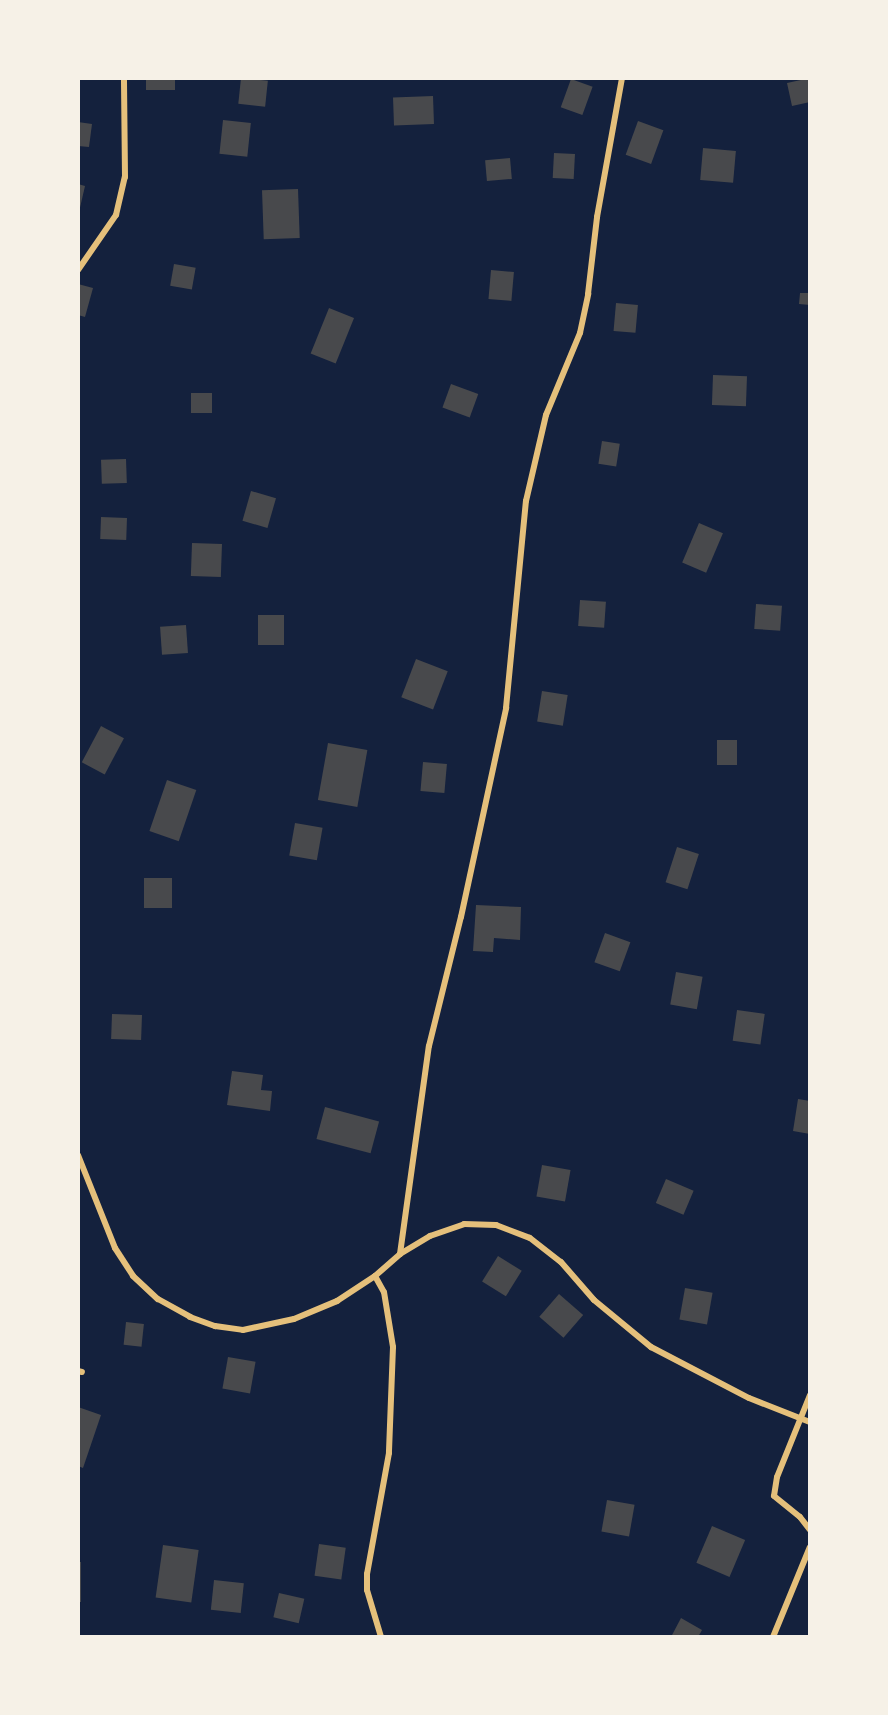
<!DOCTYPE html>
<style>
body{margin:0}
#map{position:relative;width:888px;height:1715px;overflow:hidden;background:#14213d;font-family:"Noto Sans",sans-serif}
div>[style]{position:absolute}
.building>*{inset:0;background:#48494c;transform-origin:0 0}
.minor>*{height:6px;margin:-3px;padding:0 3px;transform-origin:3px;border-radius:3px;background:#e5c07b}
span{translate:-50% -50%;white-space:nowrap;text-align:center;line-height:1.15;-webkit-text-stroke:6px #f6f1e7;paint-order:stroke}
.frame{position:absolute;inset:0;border:80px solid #f6f1e7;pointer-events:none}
</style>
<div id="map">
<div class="building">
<i style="left:146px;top:78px;width:29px;height:12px"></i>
<i style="left:241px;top:78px;width:27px;height:26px;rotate:6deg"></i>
<i style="clip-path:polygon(810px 78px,810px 102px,792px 106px,787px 83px)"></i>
<i style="left:571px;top:79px;width:23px;height:30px;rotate:20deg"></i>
<i style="left:433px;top:96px;width:28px;height:40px;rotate:88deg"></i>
<i style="left:223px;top:120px;width:28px;height:34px;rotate:6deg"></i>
<i style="left:638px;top:121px;width:27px;height:36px;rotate:20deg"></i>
<i style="clip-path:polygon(78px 122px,92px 124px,89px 147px,78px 146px)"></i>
<i style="left:703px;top:148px;width:33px;height:32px;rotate:5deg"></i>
<i style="left:554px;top:153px;width:21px;height:25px;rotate:3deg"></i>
<i style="left:510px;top:158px;width:21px;height:25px;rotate:85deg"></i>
<i style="clip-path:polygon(78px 184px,85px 186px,79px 212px,78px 212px)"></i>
<i style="left:298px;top:189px;width:49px;height:36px;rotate:88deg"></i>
<i style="left:174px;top:264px;width:22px;height:22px;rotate:10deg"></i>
<i style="left:491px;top:270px;width:23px;height:29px;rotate:5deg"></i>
<i style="clip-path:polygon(78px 284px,93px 288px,85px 317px,78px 315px)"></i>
<i style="clip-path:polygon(800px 293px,810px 293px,810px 305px,799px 304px)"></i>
<i style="left:616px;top:303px;width:22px;height:28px;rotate:5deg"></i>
<i style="left:329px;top:308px;width:27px;height:49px;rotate:22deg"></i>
<i style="left:713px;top:375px;width:34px;height:30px;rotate:2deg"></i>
<i style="left:451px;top:384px;width:29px;height:25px;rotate:20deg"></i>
<i style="left:191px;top:393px;width:21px;height:20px"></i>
<i style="left:602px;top:441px;width:18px;height:23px;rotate:9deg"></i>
<i style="left:126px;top:459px;width:24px;height:25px;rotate:88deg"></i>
<i style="left:251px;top:491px;width:26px;height:31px;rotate:16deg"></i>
<i style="left:101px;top:517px;width:26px;height:22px;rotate:2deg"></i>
<i style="left:699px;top:523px;width:26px;height:43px;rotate:23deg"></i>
<i style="left:192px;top:543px;width:30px;height:33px;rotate:2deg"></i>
<i style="left:580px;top:600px;width:26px;height:26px;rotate:4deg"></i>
<i style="left:756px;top:604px;width:26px;height:25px;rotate:4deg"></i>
<i style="left:258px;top:615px;width:26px;height:30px"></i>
<i style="left:186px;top:625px;width:28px;height:26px;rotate:86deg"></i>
<i style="left:416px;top:659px;width:34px;height:41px;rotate:21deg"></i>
<i style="left:542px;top:691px;width:26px;height:31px;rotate:9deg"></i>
<i style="left:101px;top:726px;width:26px;height:41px;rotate:28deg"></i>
<i style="left:717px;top:740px;width:20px;height:25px"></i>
<i style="left:328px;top:743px;width:40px;height:58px;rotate:10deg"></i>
<i style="left:423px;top:762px;width:24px;height:29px;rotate:5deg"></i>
<i style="left:167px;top:780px;width:31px;height:54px;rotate:19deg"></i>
<i style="left:295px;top:823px;width:28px;height:33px;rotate:10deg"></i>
<i style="left:677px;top:847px;width:23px;height:37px;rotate:18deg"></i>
<i style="left:144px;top:878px;width:28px;height:30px"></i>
<i style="clip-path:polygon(476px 905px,521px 907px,520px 940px,494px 938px,493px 952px,473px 951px)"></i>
<i style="left:605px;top:933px;width:27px;height:31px;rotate:20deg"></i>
<i style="left:676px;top:972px;width:27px;height:33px;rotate:10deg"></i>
<i style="left:737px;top:1010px;width:28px;height:31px;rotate:8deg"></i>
<i style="left:112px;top:1014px;width:30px;height:25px;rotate:2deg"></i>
<i style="clip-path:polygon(232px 1071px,263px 1075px,261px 1090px,272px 1091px,270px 1111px,227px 1105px)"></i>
<i style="clip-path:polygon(798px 1099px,810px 1101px,810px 1134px,793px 1131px)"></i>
<i style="left:325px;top:1107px;width:56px;height:33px;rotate:15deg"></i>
<i style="left:542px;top:1165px;width:29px;height:32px;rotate:10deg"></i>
<i style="left:666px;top:1179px;width:30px;height:26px;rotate:23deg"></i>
<i style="left:498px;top:1256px;width:28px;height:30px;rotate:32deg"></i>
<i style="left:685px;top:1288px;width:28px;height:32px;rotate:10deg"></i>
<i style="left:559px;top:1294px;width:32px;height:30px;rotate:41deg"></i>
<i style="left:126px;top:1322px;width:18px;height:23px;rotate:6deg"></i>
<i style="left:228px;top:1357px;width:28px;height:32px;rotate:10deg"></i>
<i style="clip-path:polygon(78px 1407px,101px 1415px,83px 1468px,78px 1466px)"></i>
<i style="left:607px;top:1500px;width:28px;height:32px;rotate:10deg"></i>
<i style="left:712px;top:1526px;width:36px;height:40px;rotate:23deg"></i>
<i style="left:319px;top:1544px;width:27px;height:32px;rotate:8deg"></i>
<i style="left:163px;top:1545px;width:36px;height:53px;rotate:8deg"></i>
<i style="left:78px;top:1562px;width:3px;height:40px"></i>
<i style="left:214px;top:1580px;width:30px;height:30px;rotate:6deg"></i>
<i style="left:279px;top:1593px;width:26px;height:25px;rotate:13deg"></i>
<i style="clip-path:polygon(681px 1618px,702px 1630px,698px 1637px,671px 1637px)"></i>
</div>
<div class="minor">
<i style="left:78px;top:270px;width:67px;rotate:-55.4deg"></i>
<i style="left:116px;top:215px;width:39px;rotate:-77deg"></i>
<i style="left:125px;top:177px;width:99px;rotate:-90.6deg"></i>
<i style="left:78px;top:1155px;width:100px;rotate:68.3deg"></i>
<i style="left:115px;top:1248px;width:33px;rotate:57deg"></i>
<i style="left:133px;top:1276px;width:34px;rotate:43deg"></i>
<i style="left:158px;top:1299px;width:37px;rotate:29deg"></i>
<i style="left:190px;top:1317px;width:27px;rotate:20deg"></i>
<i style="left:215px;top:1326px;width:28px;rotate:8deg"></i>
<i style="left:243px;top:1330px;width:52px;rotate:-12.2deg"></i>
<i style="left:294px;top:1319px;width:47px;rotate:-22.7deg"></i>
<i style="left:337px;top:1301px;width:45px;rotate:-33.3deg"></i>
<i style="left:375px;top:1276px;width:33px;rotate:-41deg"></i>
<i style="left:400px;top:1254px;width:35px;rotate:-31deg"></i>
<i style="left:430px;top:1236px;width:36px;rotate:-19deg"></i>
<i style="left:464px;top:1224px;width:32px;rotate:2deg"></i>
<i style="left:496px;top:1225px;width:36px;rotate:21deg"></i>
<i style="left:530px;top:1238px;width:39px;rotate:38deg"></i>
<i style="left:561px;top:1262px;width:50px;rotate:49deg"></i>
<i style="left:594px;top:1300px;width:74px;rotate:39.5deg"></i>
<i style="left:651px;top:1347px;width:110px;rotate:27.5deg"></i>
<i style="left:749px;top:1398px;width:66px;rotate:21.5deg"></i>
<i style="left:400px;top:1254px;width:210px;rotate:-82.1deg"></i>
<i style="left:429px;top:1046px;width:133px;rotate:-76.1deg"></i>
<i style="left:461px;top:917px;width:214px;rotate:-77.8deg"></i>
<i style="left:506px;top:708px;width:208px;rotate:-84.5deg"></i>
<i style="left:526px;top:501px;width:88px;rotate:-76.9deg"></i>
<i style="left:546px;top:415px;width:89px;rotate:-67.5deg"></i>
<i style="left:580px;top:333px;width:40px;rotate:-78deg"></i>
<i style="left:588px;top:294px;width:78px;rotate:-83.3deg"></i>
<i style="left:597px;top:217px;width:141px;rotate:-79.8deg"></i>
<i style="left:375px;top:1276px;width:18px;rotate:61deg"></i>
<i style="left:384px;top:1292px;width:56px;rotate:80.7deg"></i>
<i style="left:393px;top:1347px;width:106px;rotate:92.2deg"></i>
<i style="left:389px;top:1453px;width:123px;rotate:100.3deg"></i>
<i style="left:367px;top:1574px;width:16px;rotate:90deg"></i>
<i style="left:367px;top:1590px;width:49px;rotate:73.4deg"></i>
<i style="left:78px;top:1371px;width:4px;rotate:14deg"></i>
<i style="left:810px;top:1395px;width:88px;rotate:111.9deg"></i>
<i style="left:777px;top:1477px;width:19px;rotate:99deg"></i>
<i style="left:774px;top:1496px;width:33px;rotate:39deg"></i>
<i style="left:800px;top:1517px;width:16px;rotate:52deg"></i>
<i style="left:773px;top:1637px;width:97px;rotate:-67.7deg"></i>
</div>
<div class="frame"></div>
</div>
